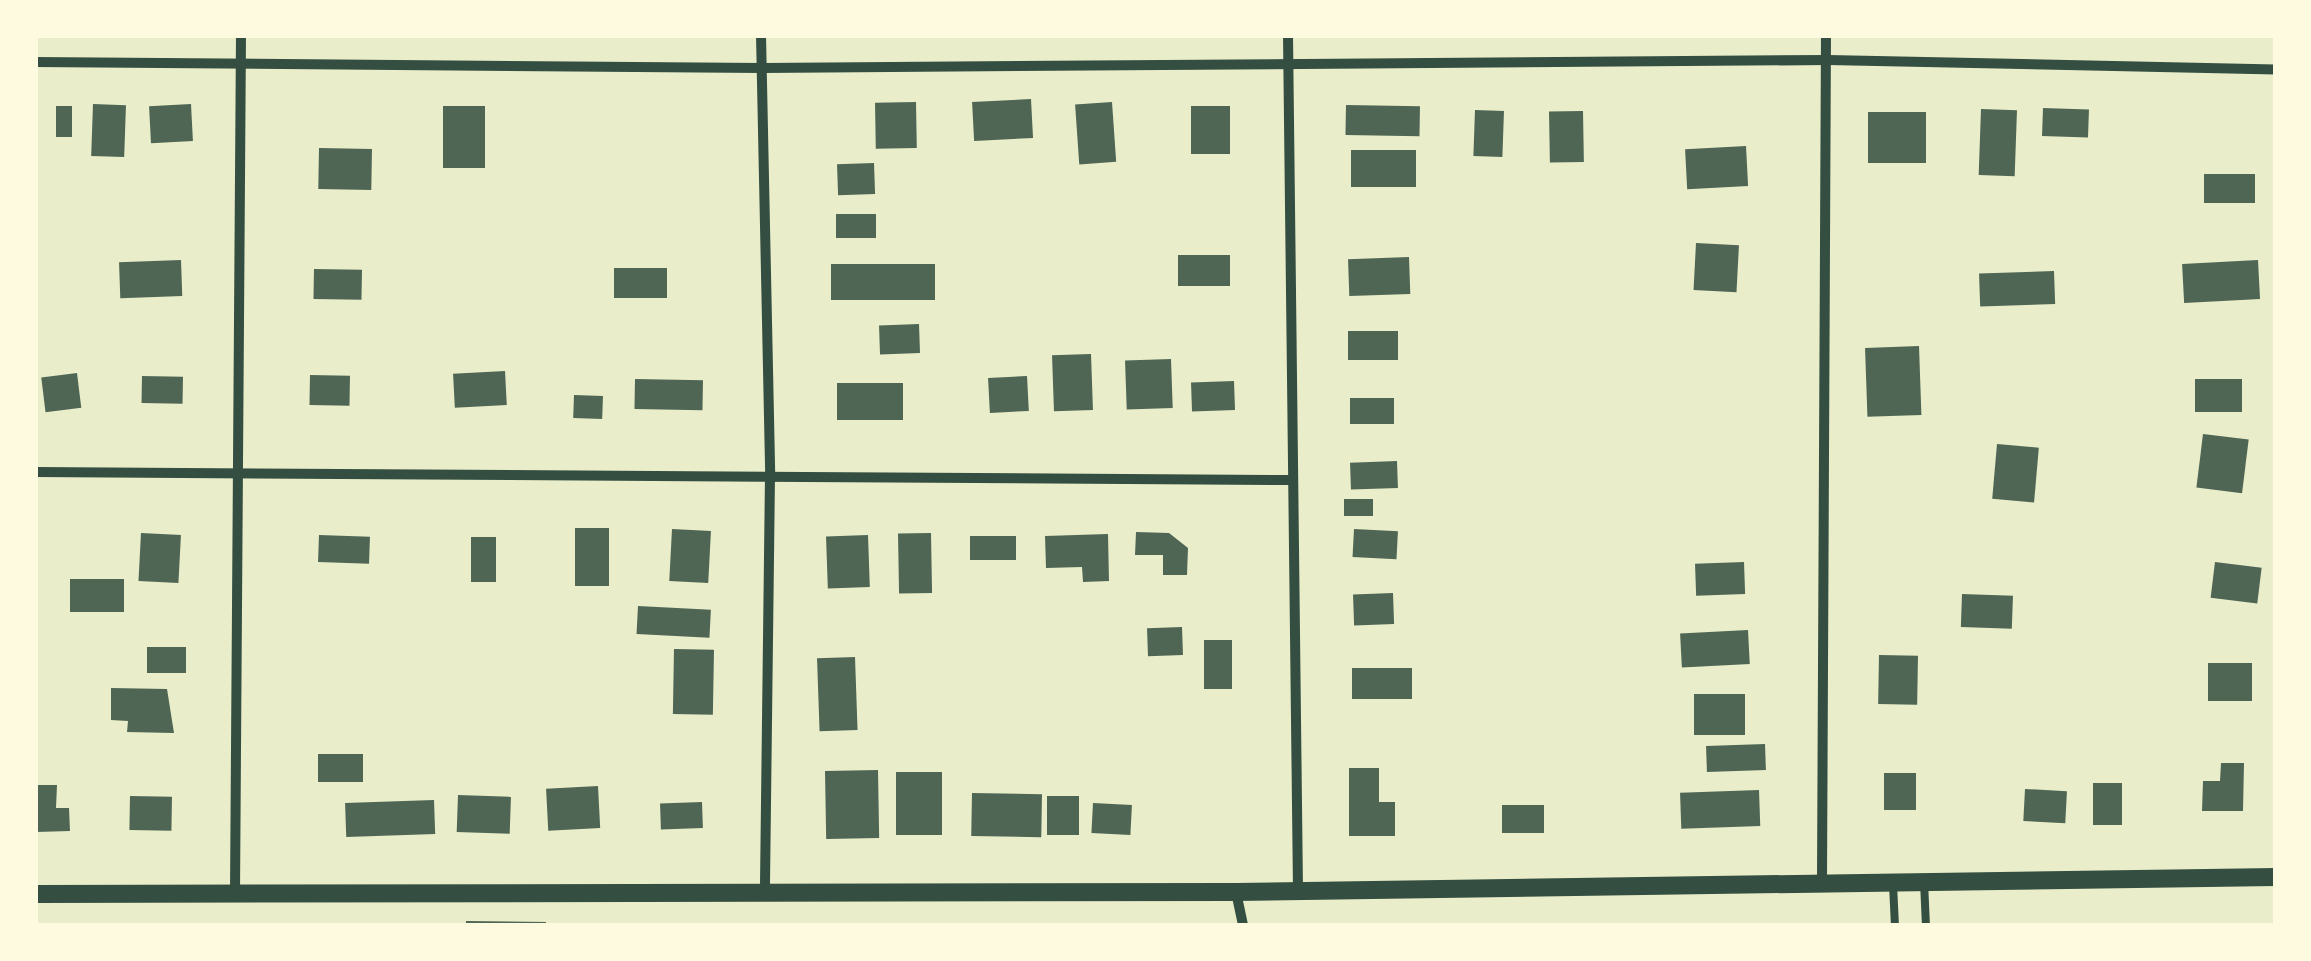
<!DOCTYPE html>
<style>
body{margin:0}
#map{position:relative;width:2311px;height:961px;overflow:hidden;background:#e9edc9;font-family:Rubik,sans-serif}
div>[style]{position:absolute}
.building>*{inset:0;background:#4f6655;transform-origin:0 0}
.service>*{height:8px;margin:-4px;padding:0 4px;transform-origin:4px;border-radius:4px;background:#344e41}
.minor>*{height:10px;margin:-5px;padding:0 5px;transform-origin:5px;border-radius:5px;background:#344e41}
.tertiary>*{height:18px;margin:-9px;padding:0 9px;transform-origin:9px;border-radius:9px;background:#344e41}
span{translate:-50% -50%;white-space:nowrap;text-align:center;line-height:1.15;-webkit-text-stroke:8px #fefae0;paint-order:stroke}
.frame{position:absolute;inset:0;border:38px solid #fefae0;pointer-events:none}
</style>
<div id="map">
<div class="building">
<i style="left:1031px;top:99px;width:39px;height:59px;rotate:87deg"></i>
<i style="left:916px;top:102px;width:46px;height:41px;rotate:89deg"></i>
<i style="left:1112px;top:102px;width:60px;height:37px;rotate:86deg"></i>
<i style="left:93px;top:104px;width:33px;height:52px;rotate:2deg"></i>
<i style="left:191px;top:104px;width:37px;height:42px;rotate:87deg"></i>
<i style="left:1346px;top:105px;width:74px;height:30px;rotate:1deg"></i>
<i style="left:56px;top:106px;width:16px;height:31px"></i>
<i style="left:443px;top:106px;width:42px;height:62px"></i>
<i style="left:1191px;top:106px;width:39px;height:48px"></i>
<i style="left:2043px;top:108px;width:46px;height:28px;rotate:2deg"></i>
<i style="left:1981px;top:109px;width:36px;height:66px;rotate:2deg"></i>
<i style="left:1475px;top:110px;width:29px;height:46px;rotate:2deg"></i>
<i style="left:1583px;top:111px;width:51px;height:34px;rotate:89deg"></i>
<i style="left:1868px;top:112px;width:58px;height:51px"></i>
<i style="left:1746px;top:146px;width:40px;height:61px;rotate:87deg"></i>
<i style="left:319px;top:148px;width:53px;height:41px;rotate:1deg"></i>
<i style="left:1416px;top:150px;width:37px;height:65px;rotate:90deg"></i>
<i style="left:874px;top:163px;width:31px;height:37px;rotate:88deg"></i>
<i style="left:2204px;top:174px;width:51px;height:29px"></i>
<i style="left:836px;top:214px;width:40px;height:24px"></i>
<i style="left:1696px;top:243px;width:43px;height:47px;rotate:3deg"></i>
<i style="left:1178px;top:255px;width:52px;height:31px"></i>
<i style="left:1409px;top:257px;width:37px;height:61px;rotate:88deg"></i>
<i style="left:181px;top:260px;width:36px;height:62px;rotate:88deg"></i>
<i style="left:2258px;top:260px;width:39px;height:76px;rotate:87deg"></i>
<i style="left:935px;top:264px;width:36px;height:104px;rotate:90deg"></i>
<i style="left:667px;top:268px;width:30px;height:53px;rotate:90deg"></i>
<i style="left:314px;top:269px;width:48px;height:30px;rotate:1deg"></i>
<i style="left:2054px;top:271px;width:33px;height:75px;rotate:88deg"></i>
<i style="left:919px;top:324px;width:29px;height:40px;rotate:88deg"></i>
<i style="left:1398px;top:331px;width:29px;height:50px;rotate:90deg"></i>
<i style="left:1919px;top:346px;width:69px;height:54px;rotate:88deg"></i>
<i style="left:1091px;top:354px;width:56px;height:39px;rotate:88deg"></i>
<i style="left:1171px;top:359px;width:49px;height:46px;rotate:88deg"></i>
<i style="left:505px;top:371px;width:34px;height:52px;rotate:87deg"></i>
<i style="left:77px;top:373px;width:35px;height:36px;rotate:83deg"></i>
<i style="left:310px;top:375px;width:40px;height:30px;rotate:1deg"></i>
<i style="left:142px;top:376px;width:41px;height:27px;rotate:1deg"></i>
<i style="left:1027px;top:376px;width:35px;height:39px;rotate:87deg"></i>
<i style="left:635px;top:379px;width:68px;height:30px;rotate:1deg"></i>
<i style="left:2195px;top:379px;width:47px;height:33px"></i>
<i style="left:1234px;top:381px;width:29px;height:43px;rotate:88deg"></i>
<i style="left:903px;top:383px;width:37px;height:66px;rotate:90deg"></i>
<i style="left:574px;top:395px;width:29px;height:23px;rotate:2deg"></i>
<i style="left:1350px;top:398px;width:44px;height:26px"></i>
<i style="left:2203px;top:434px;width:46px;height:54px;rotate:7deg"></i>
<i style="left:1997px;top:444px;width:42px;height:55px;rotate:5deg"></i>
<i style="left:1397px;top:461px;width:27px;height:47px;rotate:88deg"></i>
<i style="left:1344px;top:499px;width:29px;height:17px"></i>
<i style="left:575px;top:528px;width:34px;height:58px"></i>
<i style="left:672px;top:529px;width:39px;height:52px;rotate:3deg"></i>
<i style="left:1354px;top:529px;width:44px;height:28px;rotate:3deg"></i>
<i style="clip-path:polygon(1136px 532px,1169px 533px,1188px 548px,1187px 575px,1163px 575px,1163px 555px,1135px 555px)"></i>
<i style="left:141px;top:533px;width:40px;height:48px;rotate:3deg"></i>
<i style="left:931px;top:533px;width:60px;height:33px;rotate:89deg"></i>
<i style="clip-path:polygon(1108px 534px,1109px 581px,1083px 582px,1082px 567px,1046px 568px,1045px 536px)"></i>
<i style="left:319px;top:535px;width:51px;height:27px;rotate:2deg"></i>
<i style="left:868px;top:535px;width:52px;height:42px;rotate:88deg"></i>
<i style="left:1016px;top:536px;width:24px;height:46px;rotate:90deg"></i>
<i style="left:471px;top:537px;width:25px;height:45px"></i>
<i style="left:1744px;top:562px;width:32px;height:49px;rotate:88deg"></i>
<i style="left:2215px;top:562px;width:47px;height:36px;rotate:7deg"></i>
<i style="left:70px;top:579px;width:54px;height:33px"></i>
<i style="left:1393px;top:593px;width:31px;height:40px;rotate:88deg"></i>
<i style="left:1962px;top:594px;width:51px;height:33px;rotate:2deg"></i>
<i style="left:638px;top:606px;width:73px;height:28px;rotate:3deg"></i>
<i style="left:1182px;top:627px;width:28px;height:35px;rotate:88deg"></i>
<i style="left:1748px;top:630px;width:34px;height:68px;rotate:87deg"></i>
<i style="left:1204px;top:640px;width:28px;height:49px"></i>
<i style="left:147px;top:647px;width:39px;height:26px"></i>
<i style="left:674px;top:649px;width:40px;height:65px;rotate:1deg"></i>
<i style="left:1879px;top:655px;width:39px;height:49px;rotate:1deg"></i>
<i style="left:855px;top:657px;width:73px;height:38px;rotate:88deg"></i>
<i style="left:2252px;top:663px;width:38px;height:44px;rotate:90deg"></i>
<i style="left:1352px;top:668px;width:60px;height:31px"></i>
<i style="clip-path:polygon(111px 688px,167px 689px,174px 733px,127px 732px,128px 721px,111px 720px)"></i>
<i style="left:1694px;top:694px;width:51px;height:41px"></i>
<i style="left:1765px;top:744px;width:26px;height:59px;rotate:88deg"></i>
<i style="left:318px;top:754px;width:45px;height:28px"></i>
<i style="clip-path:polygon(2221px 763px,2244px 763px,2243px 811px,2202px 811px,2203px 781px,2220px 781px)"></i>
<i style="clip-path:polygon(1349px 768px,1379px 768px,1379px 802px,1395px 802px,1395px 836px,1349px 836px)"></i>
<i style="left:878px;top:770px;width:68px;height:53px;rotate:89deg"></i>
<i style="left:896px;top:772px;width:46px;height:63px"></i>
<i style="left:1884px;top:773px;width:32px;height:37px"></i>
<i style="left:2093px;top:783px;width:29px;height:42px"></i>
<i style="clip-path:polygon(36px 785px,57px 785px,56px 808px,69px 808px,70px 831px,36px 832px)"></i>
<i style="left:598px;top:786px;width:42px;height:52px;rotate:87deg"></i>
<i style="left:2025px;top:789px;width:42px;height:32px;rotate:3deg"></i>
<i style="left:1759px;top:790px;width:36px;height:79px;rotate:88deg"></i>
<i style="left:972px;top:793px;width:70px;height:43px;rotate:1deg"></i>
<i style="left:458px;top:795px;width:53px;height:37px;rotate:2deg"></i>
<i style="left:130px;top:796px;width:42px;height:34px;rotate:1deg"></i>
<i style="left:1047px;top:796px;width:32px;height:39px"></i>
<i style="left:434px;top:800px;width:34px;height:89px;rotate:88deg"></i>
<i style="left:702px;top:802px;width:26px;height:42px;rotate:88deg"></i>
<i style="left:1093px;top:803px;width:39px;height:30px;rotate:3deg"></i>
<i style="left:1502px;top:805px;width:42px;height:28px"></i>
<i style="clip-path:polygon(466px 921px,546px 922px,546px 926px,466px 926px)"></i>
</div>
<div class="service">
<i style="left:1924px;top:881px;width:45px;rotate:87.5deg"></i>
<i style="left:1893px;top:884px;width:42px;rotate:87.3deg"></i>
</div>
<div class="minor">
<i style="left:761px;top:35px;width:440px;rotate:88.8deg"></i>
<i style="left:770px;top:475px;width:415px;rotate:90.7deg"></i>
<i style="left:1288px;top:35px;width:853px;rotate:89.33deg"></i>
<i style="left:35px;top:62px;width:727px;rotate:0.47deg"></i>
<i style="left:762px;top:68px;width:1066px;rotate:-0.43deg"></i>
<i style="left:1828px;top:60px;width:448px;rotate:1.2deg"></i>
<i style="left:35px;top:472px;width:1253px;rotate:0.37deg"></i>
<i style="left:1822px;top:880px;width:845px;rotate:-89.73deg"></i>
<i style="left:1236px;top:892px;width:35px;rotate:78deg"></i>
<i style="left:235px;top:893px;width:858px;rotate:-89.6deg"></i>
</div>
<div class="tertiary">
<i style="left:35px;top:894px;width:1201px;rotate:-0.1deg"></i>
<i style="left:1236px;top:892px;width:1040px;rotate:-0.83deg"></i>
</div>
<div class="frame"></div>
</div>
